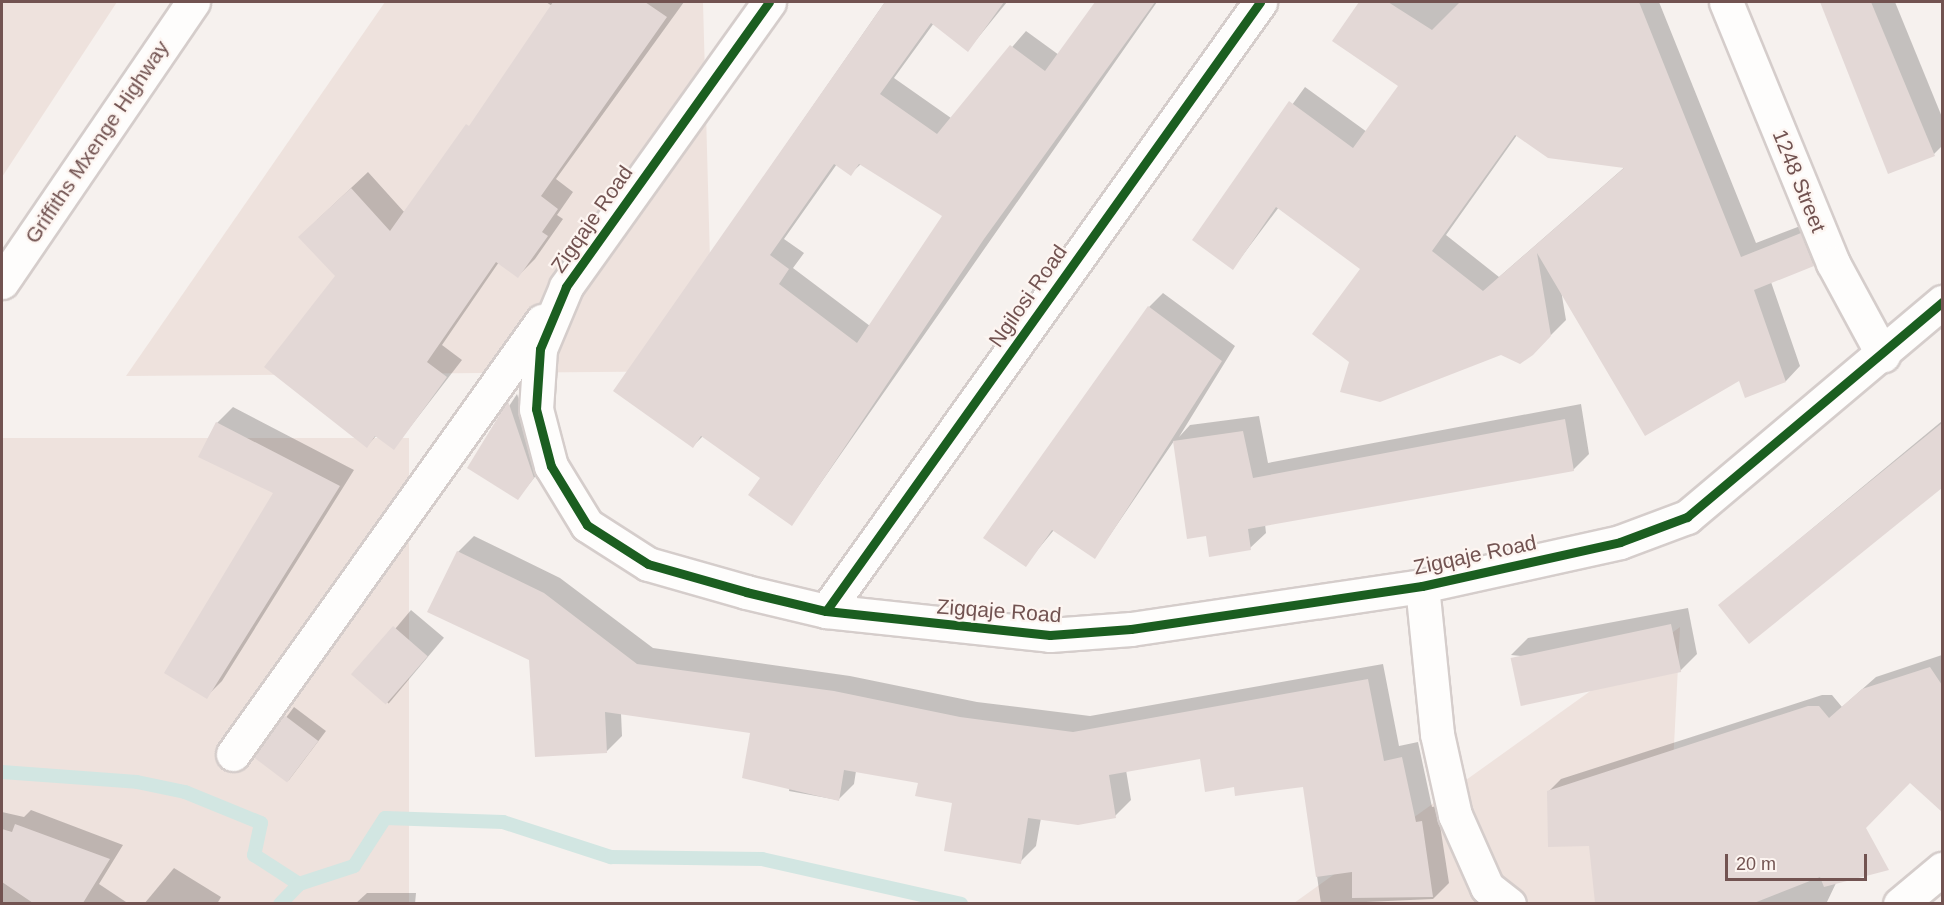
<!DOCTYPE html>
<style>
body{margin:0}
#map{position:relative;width:1944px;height:905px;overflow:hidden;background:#f6f1ee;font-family:Arial,sans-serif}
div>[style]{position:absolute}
.residential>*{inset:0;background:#eee2dd;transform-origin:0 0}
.shadow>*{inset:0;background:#0003;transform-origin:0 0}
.stream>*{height:14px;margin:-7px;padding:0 7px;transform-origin:7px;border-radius:7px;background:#d2e6e2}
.building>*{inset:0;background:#e3d8d6;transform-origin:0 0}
.roads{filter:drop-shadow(2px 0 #d5cdcb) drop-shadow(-2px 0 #d5cdcb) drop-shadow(0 2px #d5cdcb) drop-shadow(0 -2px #d5cdcb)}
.street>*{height:33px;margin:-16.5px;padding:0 16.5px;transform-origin:16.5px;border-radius:16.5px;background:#fefdfc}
.secondary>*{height:33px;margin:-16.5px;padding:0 16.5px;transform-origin:16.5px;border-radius:16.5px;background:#fefdfc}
.cycleway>*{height:9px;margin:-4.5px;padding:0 4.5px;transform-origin:4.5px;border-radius:4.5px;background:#1b5e20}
span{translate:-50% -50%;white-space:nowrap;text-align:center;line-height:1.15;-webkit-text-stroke:4.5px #fdf5f1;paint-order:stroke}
.street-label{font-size:21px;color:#725351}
.frame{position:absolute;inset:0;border:3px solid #725351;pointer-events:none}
.scale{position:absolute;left:1725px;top:854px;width:142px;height:27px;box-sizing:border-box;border:3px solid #725351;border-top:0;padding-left:8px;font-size:18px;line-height:21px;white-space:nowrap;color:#725351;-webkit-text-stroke:4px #fdf5f1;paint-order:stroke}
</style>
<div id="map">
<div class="residential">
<i style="clip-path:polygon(2px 2px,117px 2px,2px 177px)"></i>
<i style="clip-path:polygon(385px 2px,703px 2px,713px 371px,126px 376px)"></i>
<i style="left:2px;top:438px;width:407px;height:466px"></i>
<i style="clip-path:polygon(1680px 627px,1666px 903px,1294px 903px)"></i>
</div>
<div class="shadow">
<i style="clip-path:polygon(546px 2px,684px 2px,556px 179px,573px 192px,557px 215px,563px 219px,535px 259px,518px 276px,499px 262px,442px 345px,462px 360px,394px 448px,377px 435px,367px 446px,337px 276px,317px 220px,368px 172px,405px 213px,482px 110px,552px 6px)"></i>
<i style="clip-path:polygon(evenodd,885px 2px,1007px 2px,968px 50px,934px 23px,894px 78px,951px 118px,1026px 31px,1059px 55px,1097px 2px,1157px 2px,792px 524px,762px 477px,703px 436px,693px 446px,615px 391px,885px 2px,837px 164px,850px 174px,861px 164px,945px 216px,870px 326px,793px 268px,804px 253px,784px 239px,837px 164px)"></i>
<i style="clip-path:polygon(evenodd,1361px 2px,1659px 2px,1756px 243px,1816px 220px,1828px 250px,1813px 264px,1771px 282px,1800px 366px,1786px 381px,1740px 379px,1561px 290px,1566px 320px,1548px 338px,1350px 362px,1363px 269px,1279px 207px,1233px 268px,1194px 240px,1305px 87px,1367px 132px,1401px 86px,1335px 40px,1361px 2px,1517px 135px,1626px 166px,1499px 277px,1446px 235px,1517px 135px)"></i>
<i style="clip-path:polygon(1821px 2px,1895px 2px,1942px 117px,1942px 146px,1934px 154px,1889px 172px)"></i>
<i style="clip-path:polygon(1163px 293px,1235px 346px,1179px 437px,1190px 425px,1259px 416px,1268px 463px,1581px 404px,1589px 454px,1573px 470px,1265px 524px,1266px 533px,1250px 548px,1207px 534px,1174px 441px,1095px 557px,1054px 530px,1025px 565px,1149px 307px)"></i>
<i style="clip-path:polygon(517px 394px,542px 468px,518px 498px,469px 467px)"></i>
<i style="clip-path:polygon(233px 407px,354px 470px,222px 681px,206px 697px,275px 493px,217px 423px)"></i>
<i style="clip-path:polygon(1942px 421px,1942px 485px,1749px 642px,1720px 605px)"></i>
<i style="clip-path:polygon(474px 536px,560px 578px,653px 648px,850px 676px,977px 702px,1090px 716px,1383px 664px,1399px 746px,1418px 742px,1432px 807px,1437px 806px,1449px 883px,1433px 899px,1321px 904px,1304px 785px,1235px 785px,1201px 757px,1126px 770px,1131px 800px,1115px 816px,1041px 818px,1036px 846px,1020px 862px,954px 802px,920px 782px,856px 771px,854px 784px,838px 800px,789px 791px,790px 784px,751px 732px,621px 713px,622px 736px,606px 752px,531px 659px,458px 552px)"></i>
<i style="clip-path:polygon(1688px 608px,1697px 654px,1680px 671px,1511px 655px,1528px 638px)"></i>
<i style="left:411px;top:610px;width:43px;height:86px;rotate:40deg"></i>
<i style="clip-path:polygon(1942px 655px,1942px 786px,1929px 798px,1910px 781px,1861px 831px,1826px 904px,1596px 904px,1590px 845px,1548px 792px,1561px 779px,1822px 695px,1832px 695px,1842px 707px,1876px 677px)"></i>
<i style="left:294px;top:707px;width:40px;height:62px;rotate:37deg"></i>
<i style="clip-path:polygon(31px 810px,123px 845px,99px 884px,129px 904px,2px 904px,2px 812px,24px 817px)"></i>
<i style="clip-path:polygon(174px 868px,221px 897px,217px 904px,144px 904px)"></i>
<i style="clip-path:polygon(367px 893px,416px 893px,415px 904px,355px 904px)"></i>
</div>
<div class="stream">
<i style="left:2px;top:772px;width:135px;rotate:4.2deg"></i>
<i style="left:137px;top:782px;width:49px;rotate:11.8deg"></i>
<i style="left:185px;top:792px;width:82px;rotate:22.2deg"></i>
<i style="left:261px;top:823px;width:33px;rotate:102deg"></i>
<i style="left:254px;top:855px;width:54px;rotate:32.8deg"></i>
<i style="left:299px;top:884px;width:58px;rotate:-18.1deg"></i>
<i style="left:354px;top:866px;width:57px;rotate:-57.1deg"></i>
<i style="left:385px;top:818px;width:118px;rotate:1.9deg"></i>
<i style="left:503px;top:822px;width:114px;rotate:18deg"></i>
<i style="left:611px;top:857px;width:151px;rotate:0.8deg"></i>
<i style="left:762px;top:859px;width:204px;rotate:12.7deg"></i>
<i style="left:280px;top:904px;width:28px;rotate:-46deg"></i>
</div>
<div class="building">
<i style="clip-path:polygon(553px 2px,645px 2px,667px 17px,541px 196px,558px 209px,542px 232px,548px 236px,518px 278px,496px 262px,427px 362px,447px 377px,394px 450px,375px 436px,367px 448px,264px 367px,335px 276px,298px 237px,351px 188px,390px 231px,466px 124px,469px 126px)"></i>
<i style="clip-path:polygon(evenodd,885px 2px,1004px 2px,968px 52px,931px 23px,880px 94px,937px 134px,1010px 45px,1045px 71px,1095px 2px,1155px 2px,984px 239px,792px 526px,748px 495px,760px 478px,701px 436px,693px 448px,613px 391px,885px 2px,834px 164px,851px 176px,859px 164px,942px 216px,857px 343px,779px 284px,789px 269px,770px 255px,834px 164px)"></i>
<i style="clip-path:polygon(evenodd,1359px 2px,1388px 2px,1432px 30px,1460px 2px,1639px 2px,1741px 257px,1801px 233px,1814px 266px,1754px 290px,1786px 382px,1745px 398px,1739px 381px,1645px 436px,1537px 253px,1551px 336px,1533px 355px,1520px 364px,1501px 355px,1380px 402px,1340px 392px,1349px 362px,1312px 334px,1360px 269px,1276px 207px,1233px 270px,1192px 240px,1289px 101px,1353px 148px,1398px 86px,1332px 41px,1359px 2px,1515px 135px,1548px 158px,1624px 168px,1483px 291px,1432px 251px,1515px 135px)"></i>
<i style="clip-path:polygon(1820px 2px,1871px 2px,1935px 156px,1888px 174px)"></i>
<i style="clip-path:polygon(1148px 306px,1222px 361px,1095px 559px,1052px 530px,1026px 567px,983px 538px)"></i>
<i style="clip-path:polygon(508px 401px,534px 478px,518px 500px,467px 468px)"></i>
<i style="clip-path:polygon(1565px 419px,1574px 471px,1248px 529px,1251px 550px,1209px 557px,1206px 536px,1187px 539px,1173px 441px,1243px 431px,1253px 478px)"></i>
<i style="clip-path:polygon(216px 422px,340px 486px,207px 699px,164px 673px,273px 493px,198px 457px)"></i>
<i style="clip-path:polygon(1942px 423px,1942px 488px,1749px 644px,1718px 605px)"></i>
<i style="clip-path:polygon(457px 551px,544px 593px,637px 664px,834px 691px,960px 717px,1073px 732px,1368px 679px,1384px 761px,1402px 757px,1416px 822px,1422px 821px,1433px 897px,1352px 898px,1352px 872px,1316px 877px,1303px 787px,1235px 796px,1234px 787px,1205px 792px,1200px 759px,1109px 775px,1116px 818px,1078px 825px,1028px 818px,1021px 864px,944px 851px,952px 803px,915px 796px,918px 783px,844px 770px,839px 801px,742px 778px,750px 733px,605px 712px,607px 753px,535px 757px,529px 660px,427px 612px)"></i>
<i style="left:1671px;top:624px;width:49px;height:164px;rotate:78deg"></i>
<i style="left:393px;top:626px;width:46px;height:64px;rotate:41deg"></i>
<i style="clip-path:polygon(1930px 667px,1942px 685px,1942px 812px,1910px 783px,1866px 828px,1889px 870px,1824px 887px,1820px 877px,1754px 903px,1595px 903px,1589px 846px,1548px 847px,1547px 791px,1808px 706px,1819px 706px,1829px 718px,1862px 689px)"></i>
<i style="left:284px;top:715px;width:43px;height:52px;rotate:37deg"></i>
<i style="clip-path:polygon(15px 824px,110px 859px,83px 903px,33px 903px,2px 882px,2px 829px,12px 832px)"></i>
</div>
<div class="roads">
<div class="street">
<i style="left:769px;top:2px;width:350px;rotate:125.5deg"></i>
<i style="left:566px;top:287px;width:67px;rotate:112.8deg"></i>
<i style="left:540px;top:349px;width:60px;rotate:93.8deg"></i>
<i style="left:536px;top:409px;width:59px;rotate:75.3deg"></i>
<i style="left:551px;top:466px;width:69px;rotate:58.6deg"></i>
<i style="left:587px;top:525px;width:72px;rotate:32.6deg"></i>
<i style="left:648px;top:564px;width:102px;rotate:15.9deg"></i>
<i style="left:746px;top:592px;width:82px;rotate:13.4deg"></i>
<i style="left:826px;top:611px;width:225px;rotate:6.1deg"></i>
<i style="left:1050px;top:635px;width:81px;rotate:-4.2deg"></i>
<i style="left:1131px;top:629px;width:294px;rotate:-8.4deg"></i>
<i style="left:1422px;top:586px;width:203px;rotate:-12.5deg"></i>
<i style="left:1620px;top:542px;width:72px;rotate:-20.5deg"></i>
<i style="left:1687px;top:517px;width:334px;rotate:-40.1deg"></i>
<i style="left:1726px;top:2px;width:282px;rotate:67.7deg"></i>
<i style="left:1833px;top:263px;width:105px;rotate:61.5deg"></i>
<i style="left:1422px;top:586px;width:149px;rotate:84.2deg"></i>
<i style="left:1437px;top:734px;width:83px;rotate:77.5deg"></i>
<i style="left:1455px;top:815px;width:79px;rotate:66deg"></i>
<i style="left:1487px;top:887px;width:28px;rotate:38deg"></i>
<i style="left:826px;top:611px;width:748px;rotate:-54.52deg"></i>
<i style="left:233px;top:754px;width:532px;rotate:-54.49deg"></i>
<i style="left:1900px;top:904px;width:55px;rotate:-39.8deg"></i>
</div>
<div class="secondary">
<i style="left:2px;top:282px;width:339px;rotate:-55.7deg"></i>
</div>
</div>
<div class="cycleway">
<i style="left:769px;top:2px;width:350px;rotate:125.5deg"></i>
<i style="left:566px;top:287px;width:67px;rotate:112.8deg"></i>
<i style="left:540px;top:349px;width:60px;rotate:93.8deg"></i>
<i style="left:536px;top:409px;width:59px;rotate:75.3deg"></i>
<i style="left:551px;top:466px;width:69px;rotate:58.6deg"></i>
<i style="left:587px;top:525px;width:72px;rotate:32.6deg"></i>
<i style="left:648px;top:564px;width:102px;rotate:15.9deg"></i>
<i style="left:746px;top:592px;width:82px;rotate:13.4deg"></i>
<i style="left:826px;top:611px;width:225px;rotate:6.1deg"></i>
<i style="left:1050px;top:635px;width:81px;rotate:-4.2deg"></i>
<i style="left:1131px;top:629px;width:294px;rotate:-8.4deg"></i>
<i style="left:1422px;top:586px;width:203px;rotate:-12.5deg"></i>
<i style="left:1620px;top:542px;width:72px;rotate:-20.5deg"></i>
<i style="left:1687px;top:517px;width:334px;rotate:-40.1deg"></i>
<i style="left:826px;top:611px;width:748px;rotate:-54.52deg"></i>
</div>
<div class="street-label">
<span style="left:97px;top:142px;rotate:-56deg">Griffiths Mxenge Highway</span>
<span style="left:1799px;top:181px;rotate:68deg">1248 Street</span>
<span style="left:592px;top:219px;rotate:-55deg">Zigqaje Road</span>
<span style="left:1028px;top:296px;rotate:-55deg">Ngilosi Road</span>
<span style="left:1475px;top:555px;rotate:-12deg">Zigqaje Road</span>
<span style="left:999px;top:611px;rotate:4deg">Zigqaje Road</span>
</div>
<div class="frame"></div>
<div class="scale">20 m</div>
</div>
